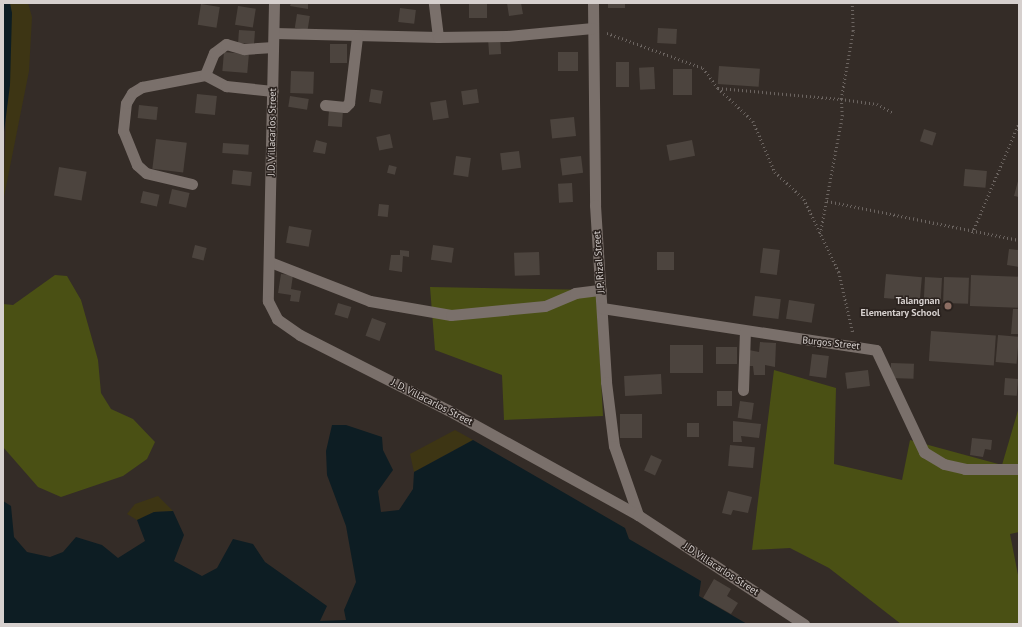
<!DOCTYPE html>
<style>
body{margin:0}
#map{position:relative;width:1022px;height:627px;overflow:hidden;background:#342c27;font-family:"PT Sans",sans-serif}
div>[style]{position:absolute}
.green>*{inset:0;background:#4a5014}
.sand>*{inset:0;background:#3d3514}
.water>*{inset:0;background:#0d1d23}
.building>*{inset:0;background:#4c443e;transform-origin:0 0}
.path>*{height:2.5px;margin-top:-1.25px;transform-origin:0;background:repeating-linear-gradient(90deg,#6c6561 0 1px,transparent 0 4px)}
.minor>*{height:11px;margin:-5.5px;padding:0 5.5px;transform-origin:5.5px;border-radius:5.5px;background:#7a706b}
.tertiary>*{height:11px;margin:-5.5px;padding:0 5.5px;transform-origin:5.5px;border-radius:5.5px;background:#7a706b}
.dots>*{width:11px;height:11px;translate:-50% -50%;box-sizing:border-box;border:2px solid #2a221e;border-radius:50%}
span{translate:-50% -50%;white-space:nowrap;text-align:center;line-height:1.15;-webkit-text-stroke:3px #2a221e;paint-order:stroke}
.street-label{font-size:10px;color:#d6d0ce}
.poi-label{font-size:10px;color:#d6d0ce;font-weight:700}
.right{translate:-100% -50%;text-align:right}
.frame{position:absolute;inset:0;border:4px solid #d6d0ce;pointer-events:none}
</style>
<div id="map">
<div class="green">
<i style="clip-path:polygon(55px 275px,67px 276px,81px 300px,98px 360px,101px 393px,111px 409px,133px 419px,155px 442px,147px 459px,123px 476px,61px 497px,38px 487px,3px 447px,3px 304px,13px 305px)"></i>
<i style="clip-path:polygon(430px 287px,596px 290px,603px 416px,504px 420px,502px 375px,435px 350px)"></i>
<i style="clip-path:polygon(774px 370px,836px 388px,834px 464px,902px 480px,910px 440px,1002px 465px,1019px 407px,1019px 532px,1010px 534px,1019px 580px,1019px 624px,901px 624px,829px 568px,790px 548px,752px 550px)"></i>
</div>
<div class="sand">
<i style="clip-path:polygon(10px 3px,28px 3px,32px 17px,29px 71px,3px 202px)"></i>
<i style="clip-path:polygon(455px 430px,473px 440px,414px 472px,410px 454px)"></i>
<i style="clip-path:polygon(158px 496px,173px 511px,154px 512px,137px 520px,127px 514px,135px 504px)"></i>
</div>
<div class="water">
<i style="clip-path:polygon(3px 3px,10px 3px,12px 13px,10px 85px,3px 139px)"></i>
<i style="clip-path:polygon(332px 425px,346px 425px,382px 437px,383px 450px,393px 470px,378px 491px,381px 512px,399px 510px,413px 489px,414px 472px,473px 440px,625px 528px,629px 539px,701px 581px,699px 596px,747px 624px,3px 624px,3px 501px,11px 506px,14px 537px,27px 552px,50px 557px,63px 552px,76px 537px,102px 545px,118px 558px,145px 541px,137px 520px,154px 512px,173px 511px,184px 535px,174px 561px,202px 576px,217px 568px,233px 539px,253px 544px,265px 562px,327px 606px,320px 621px,346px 620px,344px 610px,356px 582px,346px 526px,327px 475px,326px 451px)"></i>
</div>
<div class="building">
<i style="clip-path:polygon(291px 3px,308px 3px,308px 9px,290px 6px)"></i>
<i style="left:469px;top:3px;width:18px;height:15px"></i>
<i style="clip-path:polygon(507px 3px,521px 3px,523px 14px,509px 16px)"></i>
<i style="left:608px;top:3px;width:17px;height:5px"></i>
<i style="left:201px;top:4px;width:19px;height:21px;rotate:9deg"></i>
<i style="left:238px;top:6px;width:18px;height:19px;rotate:9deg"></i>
<i style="left:400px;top:8px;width:16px;height:14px;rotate:7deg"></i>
<i style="left:297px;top:14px;width:13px;height:14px;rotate:9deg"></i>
<i style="left:658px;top:28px;width:19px;height:15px;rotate:3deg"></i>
<i style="left:239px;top:30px;width:16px;height:13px;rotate:4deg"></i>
<i style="left:500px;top:38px;width:16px;height:12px;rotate:86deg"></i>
<i style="left:330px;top:44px;width:17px;height:19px"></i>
<i style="left:224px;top:52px;width:25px;height:19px;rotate:5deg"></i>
<i style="left:578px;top:52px;width:19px;height:20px;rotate:90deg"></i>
<i style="left:616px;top:62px;width:13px;height:25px"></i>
<i style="left:719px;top:66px;width:41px;height:18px;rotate:4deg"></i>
<i style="left:654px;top:67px;width:22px;height:15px;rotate:87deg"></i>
<i style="left:673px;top:69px;width:19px;height:26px"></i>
<i style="left:291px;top:71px;width:23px;height:22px;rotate:2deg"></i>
<i style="left:371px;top:89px;width:12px;height:13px;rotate:9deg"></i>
<i style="left:477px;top:89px;width:14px;height:16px;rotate:82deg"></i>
<i style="left:197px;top:94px;width:20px;height:19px;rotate:6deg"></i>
<i style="left:290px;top:96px;width:19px;height:11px;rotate:9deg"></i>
<i style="left:446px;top:100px;width:18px;height:16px;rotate:81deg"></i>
<i style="left:139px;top:105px;width:19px;height:13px;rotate:6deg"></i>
<i style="left:329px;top:110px;width:14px;height:16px;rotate:4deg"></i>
<i style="left:574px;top:117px;width:19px;height:24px;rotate:84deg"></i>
<i style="left:924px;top:129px;width:13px;height:13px;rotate:18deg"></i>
<i style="left:390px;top:134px;width:14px;height:14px;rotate:78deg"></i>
<i style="left:156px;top:139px;width:31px;height:30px;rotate:7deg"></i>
<i style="clip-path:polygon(316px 140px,327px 143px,325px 154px,313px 152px)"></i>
<i style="left:692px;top:140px;width:16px;height:26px;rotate:79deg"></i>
<i style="left:223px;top:143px;width:26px;height:10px;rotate:4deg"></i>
<i style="left:519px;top:151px;width:17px;height:19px;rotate:83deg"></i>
<i style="left:456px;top:156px;width:15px;height:19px;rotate:8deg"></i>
<i style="left:581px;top:156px;width:17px;height:21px;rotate:83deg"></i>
<i style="left:389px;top:165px;width:8px;height:8px;rotate:14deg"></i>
<i style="left:59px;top:167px;width:28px;height:29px;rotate:10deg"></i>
<i style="left:965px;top:169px;width:22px;height:17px;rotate:5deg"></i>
<i style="left:233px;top:170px;width:19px;height:14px;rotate:6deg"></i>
<i style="clip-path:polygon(1018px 181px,1019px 182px,1019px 197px,1014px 196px)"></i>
<i style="left:572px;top:183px;width:19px;height:14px;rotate:87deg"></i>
<i style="left:172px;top:189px;width:18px;height:15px;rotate:13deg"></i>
<i style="left:143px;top:191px;width:17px;height:12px;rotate:13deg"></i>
<i style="left:379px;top:204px;width:10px;height:12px;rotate:6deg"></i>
<i style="left:289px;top:226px;width:23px;height:17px;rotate:10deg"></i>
<i style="left:195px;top:245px;width:12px;height:13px;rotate:14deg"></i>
<i style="left:433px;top:245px;width:21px;height:15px;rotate:8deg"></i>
<i style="left:763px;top:248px;width:17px;height:25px;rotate:7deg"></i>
<i style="clip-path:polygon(1009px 249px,1019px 250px,1019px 267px,1007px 265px)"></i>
<i style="clip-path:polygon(400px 250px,409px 251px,409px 257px,403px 256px,402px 272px,389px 270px,391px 255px,400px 255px)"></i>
<i style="left:539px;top:252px;width:23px;height:25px;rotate:88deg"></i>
<i style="left:657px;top:252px;width:17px;height:18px"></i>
<i style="clip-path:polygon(281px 274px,293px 275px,291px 289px,301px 291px,299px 302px,290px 301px,291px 295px,278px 293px)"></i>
<i style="left:886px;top:274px;width:36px;height:24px;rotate:5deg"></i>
<i style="left:971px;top:275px;width:48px;height:31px;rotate:2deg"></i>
<i style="left:925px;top:277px;width:17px;height:24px;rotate:3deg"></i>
<i style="left:944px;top:277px;width:25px;height:26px;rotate:2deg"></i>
<i style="left:755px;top:296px;width:26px;height:20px;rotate:7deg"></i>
<i style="left:789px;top:300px;width:26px;height:19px;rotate:9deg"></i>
<i style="left:338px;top:303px;width:14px;height:12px;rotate:17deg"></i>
<i style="clip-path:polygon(1013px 309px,1019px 309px,1019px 334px,1011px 334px)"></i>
<i style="left:372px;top:318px;width:15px;height:19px;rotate:20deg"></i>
<i style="left:931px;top:331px;width:65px;height:30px;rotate:4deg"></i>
<i style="left:998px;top:335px;width:21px;height:27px;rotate:5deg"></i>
<i style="clip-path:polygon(760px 342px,776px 343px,775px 367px,765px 365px,765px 375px,754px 375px,753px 366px,747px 366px,749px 350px,759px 352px)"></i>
<i style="left:670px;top:345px;width:33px;height:28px"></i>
<i style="left:716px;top:347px;width:21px;height:17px"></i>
<i style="left:812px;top:354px;width:17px;height:22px;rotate:7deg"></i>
<i style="left:891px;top:363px;width:23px;height:15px;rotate:2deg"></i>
<i style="left:868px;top:370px;width:16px;height:23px;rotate:83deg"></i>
<i style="left:661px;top:374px;width:20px;height:37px;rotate:87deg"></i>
<i style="left:1005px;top:378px;width:13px;height:17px;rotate:4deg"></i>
<i style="left:717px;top:391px;width:15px;height:15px"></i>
<i style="left:740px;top:401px;width:14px;height:17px;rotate:8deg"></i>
<i style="left:620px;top:414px;width:22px;height:24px"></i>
<i style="clip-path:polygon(733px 421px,761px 424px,759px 438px,741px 436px,742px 442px,733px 442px)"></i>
<i style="left:687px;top:423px;width:12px;height:14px"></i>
<i style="clip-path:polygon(972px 438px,992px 440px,991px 450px,985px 449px,983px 457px,970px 455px)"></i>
<i style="left:730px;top:445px;width:25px;height:21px;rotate:5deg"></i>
<i style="left:651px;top:455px;width:12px;height:17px;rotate:24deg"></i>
<i style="clip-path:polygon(728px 491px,752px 497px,748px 513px,733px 510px,731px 515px,722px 513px)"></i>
<i style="clip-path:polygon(714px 579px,731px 589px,727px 596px,738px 603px,731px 614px,703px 598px)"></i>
</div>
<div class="path">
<i style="left:607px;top:33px;width:102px;rotate:20deg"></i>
<i style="left:703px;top:68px;width:25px;rotate:53deg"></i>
<i style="left:718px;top:88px;width:48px;rotate:43.3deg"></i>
<i style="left:753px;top:121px;width:56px;rotate:66.7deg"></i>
<i style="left:775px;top:172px;width:40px;rotate:43deg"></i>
<i style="left:804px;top:199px;width:81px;rotate:64.4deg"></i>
<i style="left:839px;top:272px;width:63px;rotate:77.1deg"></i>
<i style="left:718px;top:88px;width:123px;rotate:5.1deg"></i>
<i style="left:841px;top:99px;width:36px;rotate:8deg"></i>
<i style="left:877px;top:104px;width:19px;rotate:28deg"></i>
<i style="left:827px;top:201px;width:196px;rotate:11.5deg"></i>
<i style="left:972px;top:233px;width:120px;rotate:-66.9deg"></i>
<i style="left:820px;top:234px;width:120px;rotate:-79.4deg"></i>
<i style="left:842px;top:116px;width:17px;rotate:-93deg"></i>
<i style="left:841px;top:99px;width:69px;rotate:-80deg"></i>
<i style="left:853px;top:31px;width:28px;rotate:-92deg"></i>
</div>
<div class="minor">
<i style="left:593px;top:3px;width:202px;rotate:89.4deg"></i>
<i style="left:595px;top:205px;width:177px;rotate:86.4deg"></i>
<i style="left:606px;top:382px;width:64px;rotate:82.9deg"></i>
<i style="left:614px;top:446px;width:73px;rotate:70.8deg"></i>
<i style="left:274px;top:33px;width:164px;rotate:1.4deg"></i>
<i style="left:438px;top:37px;width:34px;rotate:-97deg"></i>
<i style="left:438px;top:37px;width:69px;rotate:-0.8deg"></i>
<i style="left:507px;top:36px;width:86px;rotate:-5.3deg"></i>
<i style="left:205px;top:75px;width:24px;rotate:28deg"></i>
<i style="left:226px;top:86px;width:47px;rotate:6.1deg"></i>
<i style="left:325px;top:105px;width:20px;rotate:6deg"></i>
<i style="left:345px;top:107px;width:6px;rotate:-45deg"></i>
<i style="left:349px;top:103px;width:66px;rotate:-83.1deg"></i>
<i style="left:192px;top:184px;width:47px;rotate:-166.6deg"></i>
<i style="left:146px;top:173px;width:12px;rotate:-138deg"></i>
<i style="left:137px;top:165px;width:37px;rotate:-112deg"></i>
<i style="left:123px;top:131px;width:28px;rotate:-84deg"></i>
<i style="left:126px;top:103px;width:12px;rotate:-59deg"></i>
<i style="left:132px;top:93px;width:12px;rotate:-31deg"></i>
<i style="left:142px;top:87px;width:64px;rotate:-10.8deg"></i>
<i style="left:205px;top:75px;width:24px;rotate:-68deg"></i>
<i style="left:214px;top:53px;width:15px;rotate:-37deg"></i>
<i style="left:226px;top:44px;width:19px;rotate:16deg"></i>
<i style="left:244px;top:49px;width:29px;rotate:-4deg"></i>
<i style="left:270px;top:262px;width:107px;rotate:21.3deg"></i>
<i style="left:370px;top:301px;width:82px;rotate:9.8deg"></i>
<i style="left:451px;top:315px;width:94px;rotate:-5.5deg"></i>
<i style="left:545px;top:306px;width:33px;rotate:-23deg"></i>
<i style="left:575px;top:293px;width:26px;rotate:-7deg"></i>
<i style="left:602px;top:308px;width:277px;rotate:8.7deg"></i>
<i style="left:876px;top:350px;width:113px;rotate:64.8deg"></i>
<i style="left:924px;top:452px;width:23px;rotate:31deg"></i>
<i style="left:944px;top:464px;width:22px;rotate:13deg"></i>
<i style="left:965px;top:469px;width:54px"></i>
<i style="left:743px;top:390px;width:59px;rotate:-88.1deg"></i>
</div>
<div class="tertiary">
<i style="left:274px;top:3px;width:298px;rotate:91.2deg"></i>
<i style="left:268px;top:301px;width:20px;rotate:63deg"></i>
<i style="left:277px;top:319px;width:28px;rotate:35deg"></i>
<i style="left:300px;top:335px;width:166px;rotate:26.9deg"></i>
<i style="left:448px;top:410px;width:217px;rotate:28.9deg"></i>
<i style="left:638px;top:515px;width:199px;rotate:33.3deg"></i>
</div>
<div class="dots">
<i style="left:948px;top:306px;background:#8d6e63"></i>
</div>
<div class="street-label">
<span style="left:272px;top:132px;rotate:-89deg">J.D. Villacarlos Street</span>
<span style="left:599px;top:262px;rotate:-94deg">J.P. Rizal Street</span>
<span style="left:831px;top:343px;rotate:6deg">Burgos Street</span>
<span style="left:432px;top:402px;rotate:27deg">J. D. Villacarlos Street</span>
<span style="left:721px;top:569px;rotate:33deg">J.D. Villacarlos Street</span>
</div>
<div class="poi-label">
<span class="right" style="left:940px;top:306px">Talangnan<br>Elementary School</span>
</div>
<div class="frame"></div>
</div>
